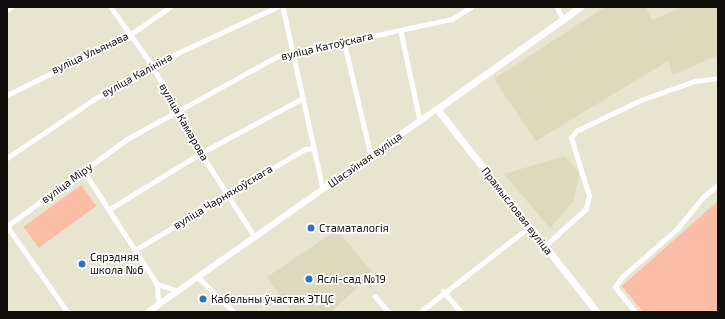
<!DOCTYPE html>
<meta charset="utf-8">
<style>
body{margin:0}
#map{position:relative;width:725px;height:319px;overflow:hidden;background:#e7e4cf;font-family:"Exo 2",sans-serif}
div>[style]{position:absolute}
.built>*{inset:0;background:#dcd9bd}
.green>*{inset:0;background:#fcbda6;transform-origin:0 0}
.minor>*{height:4.5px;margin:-2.25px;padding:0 2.25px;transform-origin:2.25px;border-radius:2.25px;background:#fff}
.tertiary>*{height:6px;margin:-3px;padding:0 3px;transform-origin:3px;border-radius:3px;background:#fff}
.secondary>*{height:7px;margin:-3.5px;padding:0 3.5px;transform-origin:3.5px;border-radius:3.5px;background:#fff}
.dots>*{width:11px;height:11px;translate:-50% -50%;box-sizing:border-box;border:2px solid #fff;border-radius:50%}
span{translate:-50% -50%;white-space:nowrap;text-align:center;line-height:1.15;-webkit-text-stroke:3.5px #fff;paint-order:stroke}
.street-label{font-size:11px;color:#0f0e08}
.poi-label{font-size:11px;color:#0f0e08}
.left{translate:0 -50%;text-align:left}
.frame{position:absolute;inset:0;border:8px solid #0f0e08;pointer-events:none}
</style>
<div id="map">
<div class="built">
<i style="clip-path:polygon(605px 7px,646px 7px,652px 20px,683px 7px,718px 7px,718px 55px,673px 75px,668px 61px,536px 141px,494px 79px)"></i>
<i style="clip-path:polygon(565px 156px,579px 173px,574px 200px,550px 228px,504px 174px)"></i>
<i style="clip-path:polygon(337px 230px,373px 273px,331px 312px,292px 312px,267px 277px)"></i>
</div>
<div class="green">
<i style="left:81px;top:185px;width:26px;height:71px;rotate:54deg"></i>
<i style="clip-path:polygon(718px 201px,718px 312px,643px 312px,622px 286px)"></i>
</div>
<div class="minor">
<i style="left:111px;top:7px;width:71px;rotate:54.7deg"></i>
<i style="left:152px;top:65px;width:101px;rotate:60.9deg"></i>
<i style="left:201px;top:153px;width:100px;rotate:57.3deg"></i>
<i style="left:283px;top:7px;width:186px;rotate:77.6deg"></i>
<i style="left:557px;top:7px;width:13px;rotate:63deg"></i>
<i style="left:7px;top:10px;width:5px;rotate:-37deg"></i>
<i style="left:401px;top:31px;width:92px;rotate:78.1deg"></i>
<i style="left:344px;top:41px;width:117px;rotate:76.7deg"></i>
<i style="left:7px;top:95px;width:138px;rotate:-26.2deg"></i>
<i style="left:131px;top:34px;width:47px;rotate:-34.7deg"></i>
<i style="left:7px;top:158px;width:104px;rotate:-34deg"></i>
<i style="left:93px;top:100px;width:69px;rotate:-30.7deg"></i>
<i style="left:152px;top:65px;width:138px;rotate:-24.9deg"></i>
<i style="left:84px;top:171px;width:135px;rotate:57.1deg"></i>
<i style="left:157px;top:284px;width:22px;rotate:18deg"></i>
<i style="left:110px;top:209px;width:107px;rotate:-31.6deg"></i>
<i style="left:201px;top:153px;width:116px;rotate:-28.3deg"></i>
<i style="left:7px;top:226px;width:148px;rotate:-35.9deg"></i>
<i style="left:127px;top:139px;width:172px;rotate:-28.8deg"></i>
<i style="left:278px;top:56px;width:178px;rotate:-12deg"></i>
<i style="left:452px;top:19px;width:22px;rotate:-32deg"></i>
<i style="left:7px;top:226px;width:105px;rotate:54.7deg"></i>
<i style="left:545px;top:246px;width:55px;rotate:-42.1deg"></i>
<i style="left:586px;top:209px;width:13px;rotate:-77deg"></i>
<i style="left:589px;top:196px;width:61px;rotate:-107.2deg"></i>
<i style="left:571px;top:138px;width:9px;rotate:-54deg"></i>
<i style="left:576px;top:131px;width:72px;rotate:-25.5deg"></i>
<i style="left:641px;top:100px;width:57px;rotate:-19.4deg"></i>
<i style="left:695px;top:81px;width:23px;rotate:-7deg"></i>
<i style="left:135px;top:250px;width:198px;rotate:-30.7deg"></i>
<i style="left:305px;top:149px;width:9px;rotate:-6deg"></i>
<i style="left:198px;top:277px;width:50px;rotate:44.2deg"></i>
<i style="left:157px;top:284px;width:20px;rotate:84deg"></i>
<i style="left:443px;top:291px;width:28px;rotate:49deg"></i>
<i style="left:375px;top:296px;width:21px;rotate:49deg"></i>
<i style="left:420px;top:312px;width:138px;rotate:-37.9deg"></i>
<i style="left:635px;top:312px;width:32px;rotate:-129deg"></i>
<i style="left:615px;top:287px;width:12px;rotate:-55deg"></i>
<i style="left:622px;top:277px;width:73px;rotate:-41.1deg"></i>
<i style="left:677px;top:229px;width:41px;rotate:-50.9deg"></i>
<i style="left:703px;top:197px;width:19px;rotate:-39deg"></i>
</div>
<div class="tertiary">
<i style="left:148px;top:312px;width:353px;rotate:-35.1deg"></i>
</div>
<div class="secondary">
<i style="left:580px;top:7px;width:176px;rotate:144.5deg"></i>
<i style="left:437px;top:109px;width:258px;rotate:51.8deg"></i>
</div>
<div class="dots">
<i style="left:311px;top:228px;background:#2974c4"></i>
<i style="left:82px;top:264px;background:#2974c4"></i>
<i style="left:309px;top:279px;background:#2974c4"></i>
<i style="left:203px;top:299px;background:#2974c4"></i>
</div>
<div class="street-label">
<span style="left:327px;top:46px;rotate:-13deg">вуліца Катоўскага</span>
<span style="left:90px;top:53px;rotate:-25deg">вуліца Ульянава</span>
<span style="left:137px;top:75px;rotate:-29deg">вуліца Калініна</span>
<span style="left:184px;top:122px;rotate:60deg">вуліца Камарова</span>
<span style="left:365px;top:160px;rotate:-35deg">Шасэйная вуліца</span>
<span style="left:67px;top:183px;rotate:-36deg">вуліца Міру</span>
<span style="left:223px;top:197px;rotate:-31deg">вуліца Чарняхоўскага</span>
<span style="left:517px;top:211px;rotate:52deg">Прамысловая вуліца</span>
</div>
<div class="poi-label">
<span class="left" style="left:319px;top:228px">Стаматалогія</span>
<span class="left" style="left:90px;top:264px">Сярэдняя<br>школа №6</span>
<span class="left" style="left:317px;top:279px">Яслі-сад №19</span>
<span class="left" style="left:211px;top:299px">Кабельны ўчастак ЭТЦС</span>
</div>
<div class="frame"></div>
</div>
